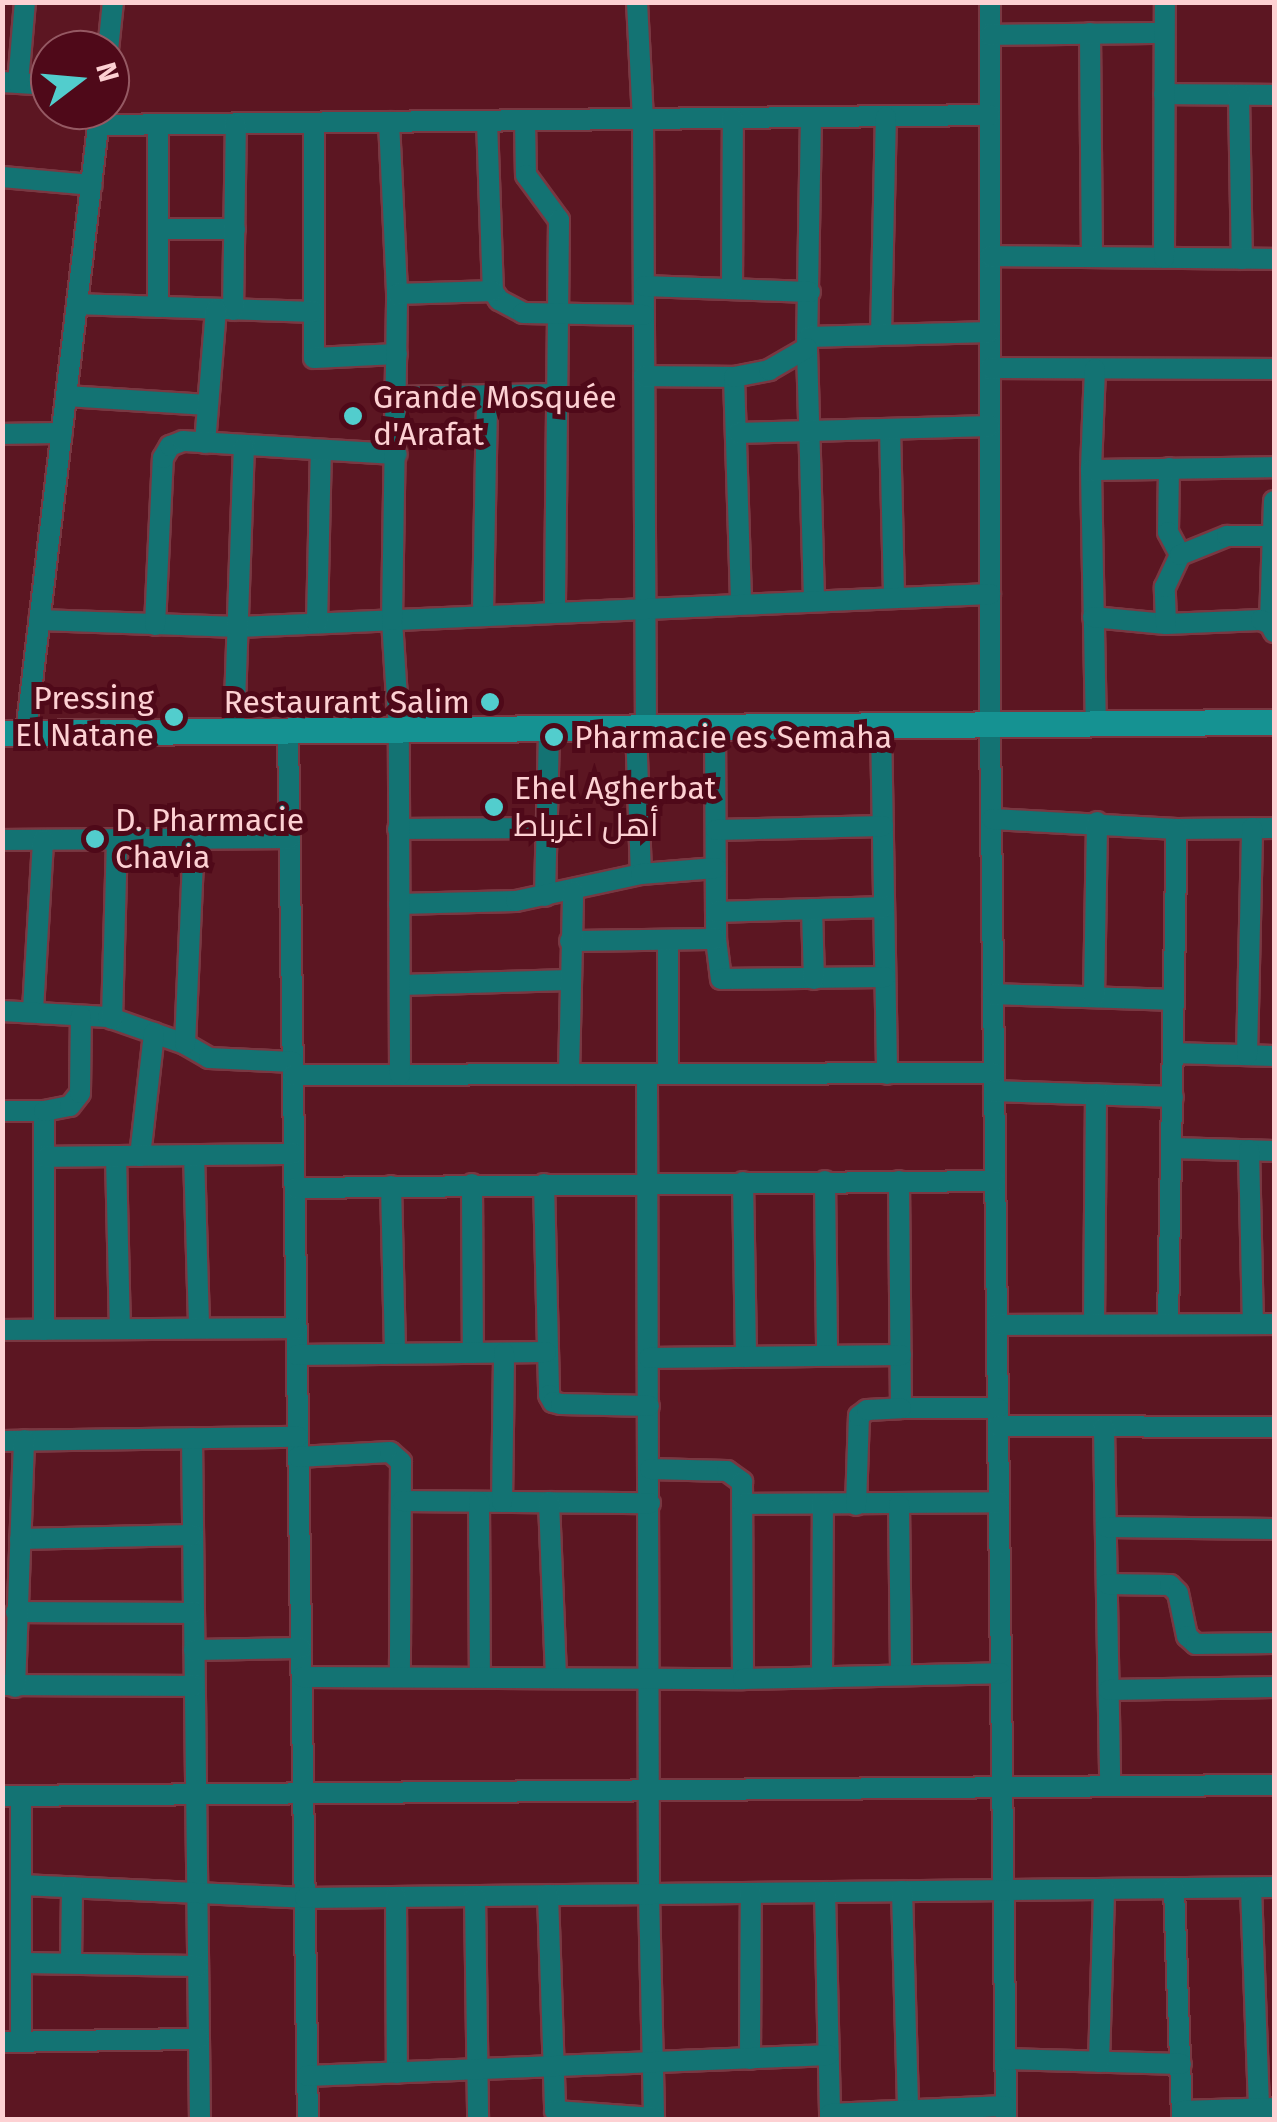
<!DOCTYPE html>
<meta charset="utf-8">
<style>
body{margin:0}
#map{position:relative;width:1277px;height:2122px;overflow:hidden;background:#5c1622;font-family:"Fira Sans",Cairo,sans-serif}
div>[style]{position:absolute}
.roads{filter:drop-shadow(2px 0 #793842) drop-shadow(-2px 0 #793842) drop-shadow(0 2px #793842) drop-shadow(0 -2px #793842)}
.street>*{height:20px;margin:-10px;padding:0 10px;transform-origin:10px;border-radius:10px;background:#137373}
.secondary>*{height:25px;margin:-12.5px;padding:0 12.5px;transform-origin:12.5px;border-radius:12.5px;background:#159292}
.dots>*{width:28px;height:28px;translate:-50% -50%;box-sizing:border-box;border:5px solid #4f0919;border-radius:50%}
span{translate:-50% -50%;white-space:nowrap;text-align:center;line-height:1.15;-webkit-text-stroke:10px #4f0919;paint-order:stroke}
.poi-label{font-size:32px;color:#fdd1d3}
.left{translate:0 -50%;text-align:left}
.right{translate:-100% -50%;text-align:right}
.frame{position:absolute;inset:0;border:5px solid #fdd1d3;pointer-events:none}
.north{position:absolute;left:30px;top:30px;width:100px;height:100px;box-sizing:border-box;background:#4f0919;border:2px solid #955963;border-radius:50%;rotate:74deg;font-size:28px;font-weight:700;line-height:40px;text-align:center;color:#fdd1d3}
.north::after{content:'';display:block;margin:auto;width:35px;height:45px;background:#52cdcd;clip-path:polygon(50% 0,100% 100%,50% 72%,0 100%)}
</style>
<div id="map">
<div class="roads">
<div class="street">
<i style="left:637px;top:2px;width:117px;rotate:87.1deg"></i>
<i style="left:643px;top:119px;width:607px;rotate:89.72deg"></i>
<i style="left:990px;top:2px;width:721px;rotate:90deg"></i>
<i style="left:990px;top:723px;width:1397px;rotate:89.34deg"></i>
<i style="left:1090px;top:33px;width:224px;rotate:89.5deg"></i>
<i style="left:990px;top:35px;width:174px;rotate:-0.7deg"></i>
<i style="left:108px;top:50px;width:48px;rotate:-84.1deg"></i>
<i style="left:2px;top:82px;width:48px;rotate:3.6deg"></i>
<i style="left:18px;top:83px;width:81px;rotate:-85.1deg"></i>
<i style="left:1164px;top:94px;width:110px;rotate:0.5deg"></i>
<i style="left:1239px;top:95px;width:164px;rotate:89deg"></i>
<i style="left:811px;top:117px;width:231px;rotate:91deg"></i>
<i style="left:807px;top:348px;width:252px;rotate:88.4deg"></i>
<i style="left:525px;top:120px;width:55px;rotate:89deg"></i>
<i style="left:526px;top:175px;width:56px;rotate:53.7deg"></i>
<i style="left:559px;top:220px;width:390px;rotate:90.6deg"></i>
<i style="left:487px;top:121px;width:170px;rotate:88deg"></i>
<i style="left:493px;top:291px;width:11px;rotate:56deg"></i>
<i style="left:499px;top:300px;width:27px;rotate:28deg"></i>
<i style="left:523px;top:313px;width:121px;rotate:0.9deg"></i>
<i style="left:389px;top:122px;width:172px;rotate:87.3deg"></i>
<i style="left:314px;top:123px;width:235px;rotate:90deg"></i>
<i style="left:314px;top:358px;width:83px;rotate:-2.8deg"></i>
<i style="left:99px;top:125px;width:891px;rotate:-0.64deg"></i>
<i style="left:2px;top:177px;width:90px;rotate:5.1deg"></i>
<i style="left:158px;top:229px;width:77px"></i>
<i style="left:990px;top:256px;width:284px;rotate:0.6deg"></i>
<i style="left:1164px;top:258px;width:256px;rotate:-89.8deg"></i>
<i style="left:644px;top:286px;width:166px;rotate:2.1deg"></i>
<i style="left:732px;top:287px;width:169px;rotate:-89.7deg"></i>
<i style="left:77px;top:304px;width:236px;rotate:1.9deg"></i>
<i style="left:158px;top:307px;width:182px;rotate:-90deg"></i>
<i style="left:233px;top:310px;width:186px;rotate:-89.1deg"></i>
<i style="left:881px;top:334px;width:217px;rotate:-88.7deg"></i>
<i style="left:809px;top:337px;width:181px;rotate:-1.6deg"></i>
<i style="left:990px;top:368px;width:284px;rotate:0.2deg"></i>
<i style="left:1095px;top:369px;width:101px;rotate:92.3deg"></i>
<i style="left:1091px;top:470px;width:253px;rotate:88.9deg"></i>
<i style="left:644px;top:376px;width:90px;rotate:0.6deg"></i>
<i style="left:734px;top:377px;width:226px;rotate:88.2deg"></i>
<i style="left:734px;top:377px;width:36px;rotate:-11deg"></i>
<i style="left:769px;top:370px;width:44px;rotate:-30.1deg"></i>
<i style="left:66px;top:396px;width:142px;rotate:3.6deg"></i>
<i style="left:397px;top:397px;width:158px;rotate:-1.1deg"></i>
<i style="left:890px;top:429px;width:168px;rotate:88.6deg"></i>
<i style="left:738px;top:433px;width:252px;rotate:-1.6deg"></i>
<i style="left:2px;top:434px;width:60px;rotate:-1deg"></i>
<i style="left:205px;top:443px;width:134px;rotate:-85.3deg"></i>
<i style="left:1169px;top:468px;width:64px;rotate:90.9deg"></i>
<i style="left:1168px;top:532px;width:26px;rotate:62deg"></i>
<i style="left:1091px;top:470px;width:183px;rotate:-0.9deg"></i>
<i style="left:1274px;top:501px;width:123px;rotate:91.9deg"></i>
<i style="left:1270px;top:624px;width:9px;rotate:63deg"></i>
<i style="left:483px;top:612px;width:217px;rotate:-88.9deg"></i>
<i style="left:1093px;top:617px;width:73px;rotate:5.5deg"></i>
<i style="left:1166px;top:624px;width:95px;rotate:-2.4deg"></i>
<i style="left:1261px;top:620px;width:10px;rotate:24deg"></i>
<i style="left:39px;top:620px;width:200px;rotate:2deg"></i>
<i style="left:239px;top:627px;width:752px;rotate:-2.52deg"></i>
<i style="left:317px;top:623px;width:173px;rotate:-88.7deg"></i>
<i style="left:1166px;top:624px;width:37px;rotate:-92deg"></i>
<i style="left:1165px;top:587px;width:35px;rotate:-65deg"></i>
<i style="left:1180px;top:555px;width:51px;rotate:-22deg"></i>
<i style="left:1227px;top:536px;width:45px"></i>
<i style="left:155px;top:625px;width:167px;rotate:-87.3deg"></i>
<i style="left:163px;top:458px;width:14px;rotate:-60deg"></i>
<i style="left:170px;top:446px;width:14px;rotate:-21deg"></i>
<i style="left:183px;top:441px;width:214px;rotate:3.5deg"></i>
<i style="left:881px;top:724px;width:350px;rotate:89deg"></i>
<i style="left:636px;top:726px;width:148px;rotate:88.1deg"></i>
<i style="left:715px;top:726px;width:213px;rotate:89.7deg"></i>
<i style="left:716px;top:939px;width:40px;rotate:82.9deg"></i>
<i style="left:721px;top:979px;width:164px;rotate:-0.7deg"></i>
<i style="left:288px;top:730px;width:1390px;rotate:89.18deg"></i>
<i style="left:234px;top:731px;width:284px;rotate:-88deg"></i>
<i style="left:26px;top:733px;width:627px;rotate:-83.23deg"></i>
<i style="left:992px;top:819px;width:185px;rotate:3.1deg"></i>
<i style="left:1177px;top:829px;width:97px;rotate:-0.6deg"></i>
<i style="left:398px;top:829px;width:150px;rotate:-0.4deg"></i>
<i style="left:716px;top:830px;width:167px;rotate:-1.4deg"></i>
<i style="left:2px;top:840px;width:288px;rotate:-0.4deg"></i>
<i style="left:545px;top:896px;width:169px;rotate:-88.6deg"></i>
<i style="left:399px;top:904px;width:117px;rotate:-1.5deg"></i>
<i style="left:516px;top:901px;width:128px;rotate:-12.2deg"></i>
<i style="left:641px;top:874px;width:75px;rotate:-4.6deg"></i>
<i style="left:812px;top:909px;width:70px;rotate:88.4deg"></i>
<i style="left:716px;top:912px;width:168px;rotate:-1.7deg"></i>
<i style="left:668px;top:940px;width:134px;rotate:90deg"></i>
<i style="left:570px;top:941px;width:146px;rotate:-0.8deg"></i>
<i style="left:401px;top:985px;width:168px;rotate:-1.7deg"></i>
<i style="left:993px;top:994px;width:181px;rotate:1.9deg"></i>
<i style="left:1094px;top:997px;width:175px;rotate:-89deg"></i>
<i style="left:33px;top:1010px;width:170px;rotate:-86.6deg"></i>
<i style="left:2px;top:1011px;width:106px;rotate:3.2deg"></i>
<i style="left:108px;top:1017px;width:82px;rotate:19.3deg"></i>
<i style="left:185px;top:1044px;width:28px;rotate:30deg"></i>
<i style="left:209px;top:1058px;width:84px;rotate:2.7deg"></i>
<i style="left:112px;top:1019px;width:180px;rotate:-88.4deg"></i>
<i style="left:185px;top:1044px;width:205px;rotate:-87.5deg"></i>
<i style="left:1173px;top:1053px;width:101px;rotate:1.7deg"></i>
<i style="left:1247px;top:1055px;width:227px;rotate:-88.7deg"></i>
<i style="left:569px;top:1074px;width:183px;rotate:-88.7deg"></i>
<i style="left:647px;top:1074px;width:820px;rotate:89.86deg"></i>
<i style="left:649px;top:1894px;width:226px;rotate:88.7deg"></i>
<i style="left:293px;top:1075px;width:701px;rotate:-0.16deg"></i>
<i style="left:400px;top:1075px;width:346px;rotate:-90.2deg"></i>
<i style="left:399px;top:729px;width:109px;rotate:-93.7deg"></i>
<i style="left:392px;top:620px;width:326px;rotate:-89.1deg"></i>
<i style="left:397px;top:294px;width:96px;rotate:-1.8deg"></i>
<i style="left:994px;top:1091px;width:179px;rotate:1.9deg"></i>
<i style="left:2px;top:1111px;width:42px"></i>
<i style="left:44px;top:1111px;width:219px;rotate:90deg"></i>
<i style="left:44px;top:1111px;width:26px;rotate:-11deg"></i>
<i style="left:70px;top:1106px;width:16px;rotate:-52deg"></i>
<i style="left:80px;top:1093px;width:77px;rotate:-89.3deg"></i>
<i style="left:1172px;top:1148px;width:102px;rotate:1.7deg"></i>
<i style="left:1249px;top:1150px;width:174px;rotate:88.7deg"></i>
<i style="left:194px;top:1155px;width:173px;rotate:88.3deg"></i>
<i style="left:116px;top:1156px;width:173px;rotate:88.7deg"></i>
<i style="left:140px;top:1156px;width:124px;rotate:-83.5deg"></i>
<i style="left:46px;top:1157px;width:248px;rotate:-0.7deg"></i>
<i style="left:825px;top:1181px;width:175px;rotate:89.3deg"></i>
<i style="left:899px;top:1181px;width:227px;rotate:89.5deg"></i>
<i style="left:901px;top:1408px;width:97px"></i>
<i style="left:743px;top:1182px;width:175px;rotate:89deg"></i>
<i style="left:472px;top:1184px;width:169px;rotate:89.7deg"></i>
<i style="left:544px;top:1184px;width:211px;rotate:88.6deg"></i>
<i style="left:549px;top:1395px;width:8px;rotate:60deg"></i>
<i style="left:553px;top:1402px;width:8px;rotate:14deg"></i>
<i style="left:561px;top:1404px;width:88px;rotate:1.3deg"></i>
<i style="left:391px;top:1186px;width:168px;rotate:88.6deg"></i>
<i style="left:295px;top:1188px;width:700px;rotate:-0.57deg"></i>
<i style="left:1094px;top:1324px;width:230px;rotate:-89.5deg"></i>
<i style="left:1168px;top:1324px;width:495px;rotate:-89deg"></i>
<i style="left:997px;top:1325px;width:277px;rotate:-0.2deg"></i>
<i style="left:2px;top:1330px;width:294px;rotate:-0.4deg"></i>
<i style="left:297px;top:1355px;width:249px;rotate:-0.7deg"></i>
<i style="left:649px;top:1358px;width:252px;rotate:-0.7deg"></i>
<i style="left:998px;top:1426px;width:276px;rotate:0.2deg"></i>
<i style="left:1104px;top:1427px;width:359px;rotate:89deg"></i>
<i style="left:192px;top:1438px;width:682px;rotate:89.33deg"></i>
<i style="left:2px;top:1441px;width:296px;rotate:-0.8deg"></i>
<i style="left:298px;top:1457px;width:92px;rotate:-3.1deg"></i>
<i style="left:390px;top:1452px;width:15px;rotate:42deg"></i>
<i style="left:401px;top:1462px;width:215px;rotate:90.3deg"></i>
<i style="left:650px;top:1469px;width:77px;rotate:1.5deg"></i>
<i style="left:727px;top:1471px;width:19px;rotate:36deg"></i>
<i style="left:742px;top:1482px;width:197px;rotate:89.7deg"></i>
<i style="left:402px;top:1501px;width:248px;rotate:0.5deg"></i>
<i style="left:479px;top:1502px;width:175px;rotate:89.7deg"></i>
<i style="left:502px;top:1502px;width:149px;rotate:-89.2deg"></i>
<i style="left:549px;top:1502px;width:176px;rotate:87.7deg"></i>
<i style="left:743px;top:1504px;width:256px;rotate:-0.4deg"></i>
<i style="left:856px;top:1505px;width:89px;rotate:-88.1deg"></i>
<i style="left:859px;top:1416px;width:10px;rotate:-37deg"></i>
<i style="left:867px;top:1410px;width:34px;rotate:-3deg"></i>
<i style="left:899px;top:1505px;width:170px;rotate:89.3deg"></i>
<i style="left:1106px;top:1527px;width:168px;rotate:0.7deg"></i>
<i style="left:20px;top:1539px;width:173px;rotate:-1.3deg"></i>
<i style="left:1107px;top:1584px;width:63px;rotate:0.9deg"></i>
<i style="left:1170px;top:1585px;width:11px;rotate:45deg"></i>
<i style="left:1178px;top:1593px;width:44px;rotate:78.2deg"></i>
<i style="left:1187px;top:1636px;width:12px;rotate:42deg"></i>
<i style="left:1196px;top:1644px;width:78px;rotate:-0.7deg"></i>
<i style="left:16px;top:1612px;width:178px;rotate:0.3deg"></i>
<i style="left:194px;top:1650px;width:107px;rotate:-1.1deg"></i>
<i style="left:302px;top:1677px;width:441px;rotate:0.3deg"></i>
<i style="left:743px;top:1679px;width:258px;rotate:-1.3deg"></i>
<i style="left:822px;top:1677px;width:173px;rotate:-89.7deg"></i>
<i style="left:2px;top:1685px;width:192px;rotate:0.3deg"></i>
<i style="left:15px;top:1687px;width:247px;rotate:-87.9deg"></i>
<i style="left:1109px;top:1690px;width:165px;rotate:-1deg"></i>
<i style="left:2px;top:1796px;width:1272px;rotate:-0.5deg"></i>
<i style="left:21px;top:1885px;width:284px;rotate:2.6deg"></i>
<i style="left:305px;top:1898px;width:969px;rotate:-0.65deg"></i>
<i style="left:1174px;top:1888px;width:232px;rotate:88deg"></i>
<i style="left:1251px;top:1888px;width:222px;rotate:87.9deg"></i>
<i style="left:902px;top:1891px;width:219px;rotate:88.4deg"></i>
<i style="left:825px;top:1892px;width:228px;rotate:88.7deg"></i>
<i style="left:548px;top:1895px;width:216px;rotate:88.1deg"></i>
<i style="left:555px;top:2111px;width:99px;rotate:4deg"></i>
<i style="left:475px;top:1896px;width:224px;rotate:89.2deg"></i>
<i style="left:396px;top:1897px;width:176px;rotate:89.7deg"></i>
<i style="left:71px;top:1962px;width:75px;rotate:-89.2deg"></i>
<i style="left:22px;top:1963px;width:176px;rotate:1deg"></i>
<i style="left:21px;top:2041px;width:245px;rotate:-90deg"></i>
<i style="left:2px;top:2042px;width:197px;rotate:-0.9deg"></i>
<i style="left:750px;top:2059px;width:166px;rotate:-89.7deg"></i>
<i style="left:1005px;top:2059px;width:176px;rotate:1.6deg"></i>
<i style="left:1099px;top:2062px;width:173px;rotate:-88.3deg"></i>
<i style="left:307px;top:2076px;width:522px;rotate:-2.3deg"></i>
<i style="left:1182px;top:2111px;width:92px;rotate:-1.9deg"></i>
<i style="left:830px;top:2114px;width:175px;rotate:-2.6deg"></i>
</div>
<div class="secondary">
<i style="left:2px;top:733px;width:1272px;rotate:-0.5deg"></i>
</div>
</div>
<div class="dots">
<i style="left:353px;top:416px;background:#52cdcd"></i>
<i style="left:490px;top:702px;background:#52cdcd"></i>
<i style="left:174px;top:717px;background:#52cdcd"></i>
<i style="left:554px;top:737px;background:#52cdcd"></i>
<i style="left:494px;top:807px;background:#52cdcd"></i>
<i style="left:95px;top:839px;background:#52cdcd"></i>
</div>
<div class="poi-label">
<span class="left" style="left:373px;top:416px">Grande Mosquée<br>d'Arafat</span>
<span class="right" style="left:154px;top:717px">Pressing<br>El Natane</span>
<span class="right" style="left:470px;top:702px">Restaurant Salim</span>
<span class="left" style="left:574px;top:737px">Pharmacie es Semaha</span>
<span class="left" style="left:514px;top:807px">Ehel Agherbat<br>أهل اغرباط</span>
<span class="left" style="left:115px;top:839px">D. Pharmacie<br>Chavia</span>
</div>
<div class="frame"></div>
<div class="north">N</div>
</div>
